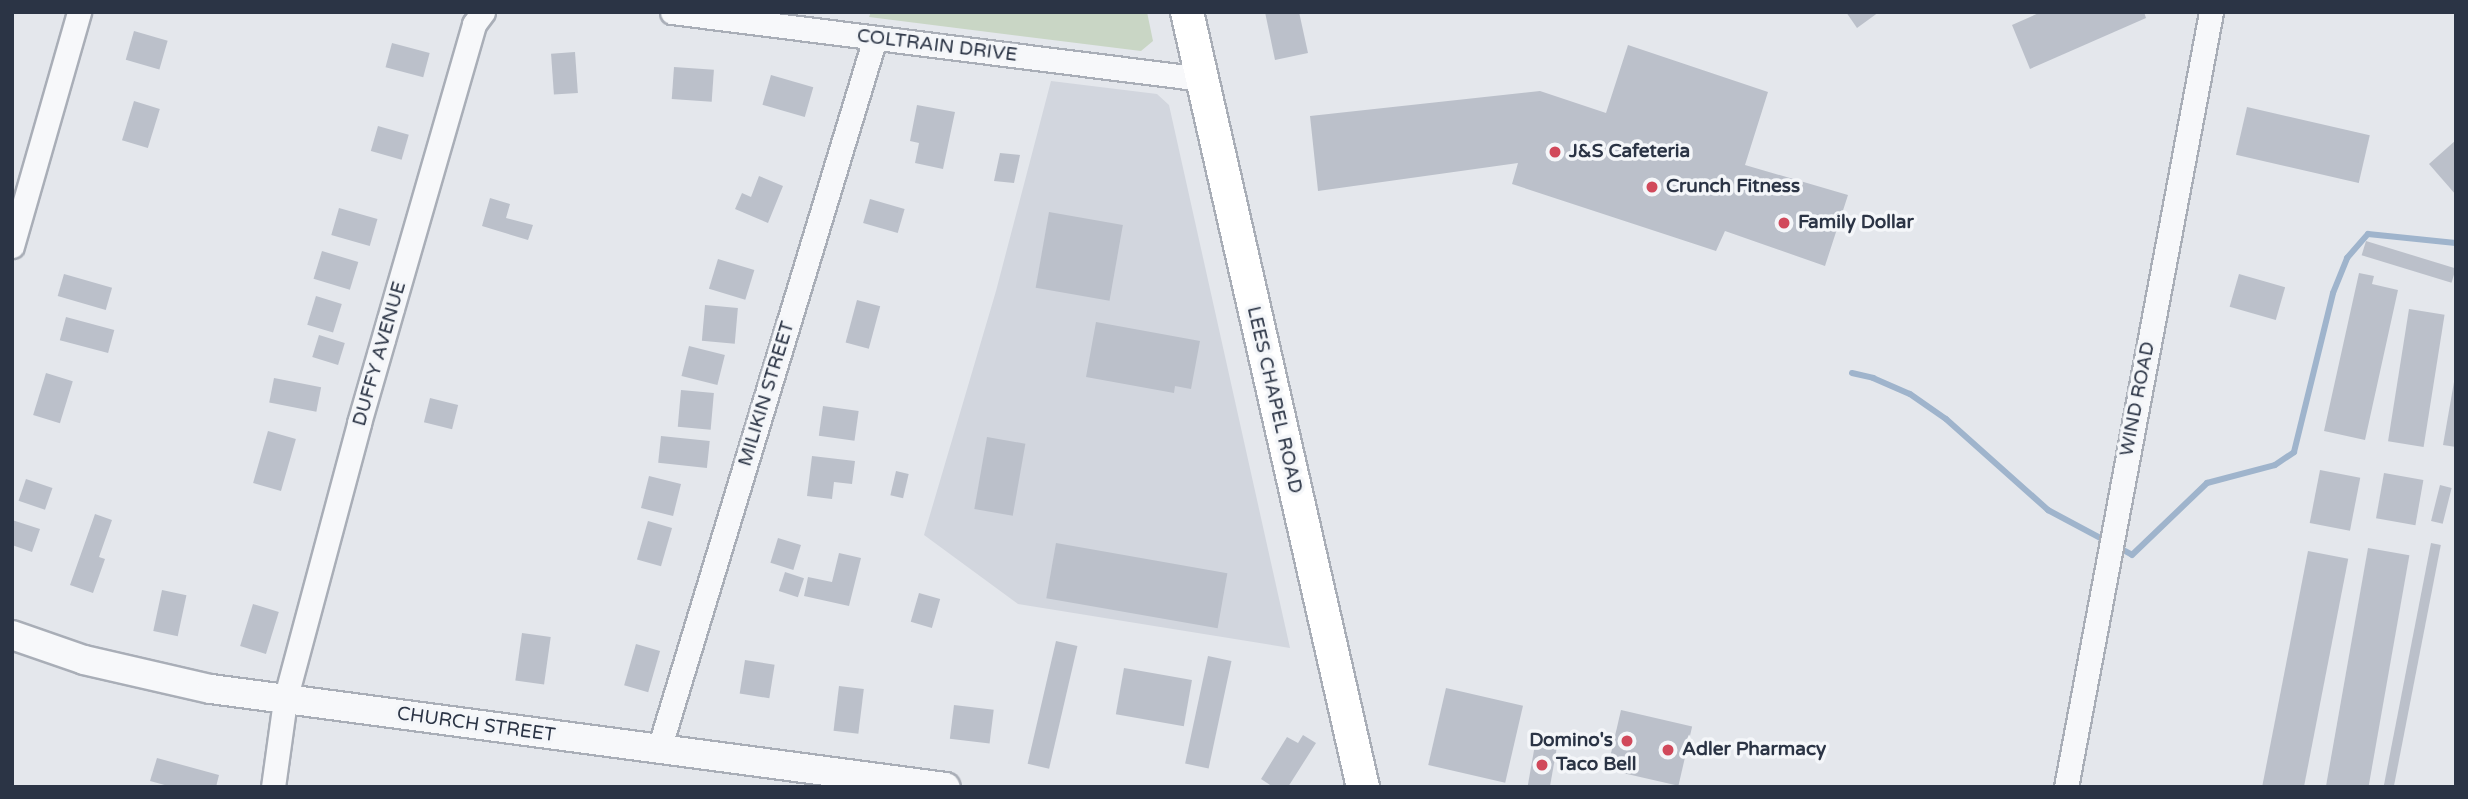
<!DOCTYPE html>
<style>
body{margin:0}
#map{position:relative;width:2468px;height:799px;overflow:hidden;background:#e4e7ec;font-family:"Varela Round",sans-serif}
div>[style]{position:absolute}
.built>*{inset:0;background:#d2d6de}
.green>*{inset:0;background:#c9d6c5}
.stream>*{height:6px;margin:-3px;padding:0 3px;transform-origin:3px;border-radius:3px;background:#9fb4cc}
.building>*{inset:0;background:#bbc0ca;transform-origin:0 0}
.roads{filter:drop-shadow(2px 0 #a9aeb7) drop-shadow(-2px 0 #a9aeb7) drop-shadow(0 2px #a9aeb7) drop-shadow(0 -2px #a9aeb7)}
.minor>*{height:23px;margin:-11.5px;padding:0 11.5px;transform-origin:11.5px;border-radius:11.5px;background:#f7f8fa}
.tertiary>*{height:28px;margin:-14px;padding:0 14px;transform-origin:14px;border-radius:14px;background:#f7f8fa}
.secondary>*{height:32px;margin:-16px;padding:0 16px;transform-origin:16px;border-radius:16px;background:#fff}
.dots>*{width:19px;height:19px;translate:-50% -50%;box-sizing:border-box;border:4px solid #f4f6f9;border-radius:50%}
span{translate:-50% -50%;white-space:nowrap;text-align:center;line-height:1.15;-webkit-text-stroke:7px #f4f6f9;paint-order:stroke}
.street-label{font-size:19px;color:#2b3445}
.poi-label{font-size:19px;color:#2b3445;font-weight:700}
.left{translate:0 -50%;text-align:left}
.right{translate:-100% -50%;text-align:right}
.frame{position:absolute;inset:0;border:14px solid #2b3445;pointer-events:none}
</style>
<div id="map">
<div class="built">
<i style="clip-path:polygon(1051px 81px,1157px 94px,1169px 105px,1290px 648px,1018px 604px,924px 535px,996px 291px)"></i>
</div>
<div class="green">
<i style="clip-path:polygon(871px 12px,1147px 12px,1153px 41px,1141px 51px,869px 17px)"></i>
</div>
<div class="stream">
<i style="left:1852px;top:373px;width:22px;rotate:13deg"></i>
<i style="left:1873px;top:378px;width:40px;rotate:23.4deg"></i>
<i style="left:1910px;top:394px;width:44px;rotate:34.8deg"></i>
<i style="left:1946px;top:419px;width:137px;rotate:41.7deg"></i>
<i style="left:2048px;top:510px;width:66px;rotate:28.1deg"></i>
<i style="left:2116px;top:546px;width:18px;rotate:29deg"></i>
<i style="left:2132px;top:555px;width:104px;rotate:-43.8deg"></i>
<i style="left:2207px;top:483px;width:70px;rotate:-14.8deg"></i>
<i style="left:2275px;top:465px;width:23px;rotate:-34deg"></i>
<i style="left:2294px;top:452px;width:164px;rotate:-76.2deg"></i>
<i style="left:2333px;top:293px;width:38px;rotate:-68deg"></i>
<i style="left:2347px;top:258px;width:32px;rotate:-49deg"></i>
<i style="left:2368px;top:234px;width:88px;rotate:5.8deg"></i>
</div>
<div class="building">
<i style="clip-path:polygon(1265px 12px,1299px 12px,1308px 53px,1275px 60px)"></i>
<i style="clip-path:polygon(1846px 12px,1879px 12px,1857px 28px)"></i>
<i style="clip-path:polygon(2041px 12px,2144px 12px,2146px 18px,2030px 69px,2012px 25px)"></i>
<i style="left:134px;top:31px;width:35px;height:30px;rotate:16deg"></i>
<i style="left:392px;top:43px;width:39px;height:25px;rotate:15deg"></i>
<i style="clip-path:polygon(1628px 45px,1768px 92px,1745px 165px,1848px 195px,1825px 266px,1725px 231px,1716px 251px,1512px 184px,1518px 163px,1318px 191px,1310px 116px,1540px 91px,1606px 113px)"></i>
<i style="left:575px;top:52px;width:41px;height:24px;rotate:86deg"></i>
<i style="left:674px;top:67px;width:40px;height:32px;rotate:4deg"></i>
<i style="left:771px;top:75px;width:44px;height:31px;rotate:16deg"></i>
<i style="left:134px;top:101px;width:27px;height:41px;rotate:17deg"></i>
<i style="clip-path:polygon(917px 105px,955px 112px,943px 169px,915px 163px,919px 143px,910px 141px)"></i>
<i style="left:2247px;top:107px;width:126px;height:49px;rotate:13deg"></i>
<i style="left:378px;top:126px;width:32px;height:26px;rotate:16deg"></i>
<i style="clip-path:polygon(2456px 140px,2456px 195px,2429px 164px)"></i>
<i style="clip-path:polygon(1000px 153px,1020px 155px,1014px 183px,994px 181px)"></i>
<i style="clip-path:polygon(759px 176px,783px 186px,768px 223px,735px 209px,742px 193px,751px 197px)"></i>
<i style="clip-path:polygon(490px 198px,510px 204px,506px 218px,533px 225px,528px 240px,482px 226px)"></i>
<i style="left:870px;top:199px;width:36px;height:25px;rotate:16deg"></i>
<i style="left:339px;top:208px;width:40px;height:28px;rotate:16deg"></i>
<i style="left:1049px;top:212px;width:75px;height:77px;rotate:10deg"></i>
<i style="left:2366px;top:241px;width:94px;height:15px;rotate:17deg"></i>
<i style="left:322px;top:251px;width:38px;height:29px;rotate:17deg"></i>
<i style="left:718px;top:259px;width:38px;height:31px;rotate:17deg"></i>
<i style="clip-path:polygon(2359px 273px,2374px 276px,2372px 284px,2398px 290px,2365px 440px,2324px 431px)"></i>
<i style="left:64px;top:274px;width:50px;height:23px;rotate:16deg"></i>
<i style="left:2239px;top:274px;width:48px;height:34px;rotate:16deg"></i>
<i style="left:316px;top:296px;width:27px;height:30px;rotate:17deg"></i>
<i style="left:857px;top:300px;width:24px;height:44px;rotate:15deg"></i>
<i style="left:705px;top:305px;width:33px;height:36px;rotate:5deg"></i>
<i style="left:2409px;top:309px;width:36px;height:134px;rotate:9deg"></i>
<i style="left:66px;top:317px;width:50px;height:24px;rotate:15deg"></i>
<i style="clip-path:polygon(1096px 322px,1200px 341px,1191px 389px,1175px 386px,1174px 393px,1086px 377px)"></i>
<i style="left:319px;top:335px;width:27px;height:23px;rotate:17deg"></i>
<i style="left:689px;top:346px;width:37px;height:31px;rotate:14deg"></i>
<i style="left:46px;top:373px;width:28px;height:44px;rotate:17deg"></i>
<i style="left:274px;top:378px;width:48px;height:25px;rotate:11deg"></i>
<i style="clip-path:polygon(2454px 382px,2456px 382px,2456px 447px,2443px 445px)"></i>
<i style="left:681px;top:390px;width:33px;height:37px;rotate:5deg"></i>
<i style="left:430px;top:398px;width:29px;height:25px;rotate:14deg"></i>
<i style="left:823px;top:406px;width:36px;height:30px;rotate:8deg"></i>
<i style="left:268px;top:431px;width:29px;height:54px;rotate:16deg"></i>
<i style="left:661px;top:436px;width:49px;height:27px;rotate:6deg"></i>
<i style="left:987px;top:437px;width:39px;height:73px;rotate:10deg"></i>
<i style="clip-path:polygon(812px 456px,855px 461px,852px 484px,834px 482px,832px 499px,807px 496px)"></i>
<i style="left:2320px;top:470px;width:41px;height:54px;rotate:11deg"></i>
<i style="left:896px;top:471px;width:13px;height:25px;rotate:13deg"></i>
<i style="left:2384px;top:473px;width:40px;height:46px;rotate:10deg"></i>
<i style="left:649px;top:476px;width:33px;height:33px;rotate:14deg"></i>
<i style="left:26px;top:479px;width:28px;height:23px;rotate:19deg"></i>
<i style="left:2440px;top:485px;width:12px;height:37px;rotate:14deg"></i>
<i style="clip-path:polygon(95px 514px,112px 520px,99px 557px,105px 559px,93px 593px,70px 585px)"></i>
<i style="clip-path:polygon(12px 520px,40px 529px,32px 552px,12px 545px)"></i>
<i style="left:648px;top:521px;width:25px;height:40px;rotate:16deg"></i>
<i style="left:778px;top:538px;width:24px;height:26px;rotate:17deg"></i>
<i style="left:1056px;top:543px;width:174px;height:56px;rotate:10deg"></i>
<i style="left:2431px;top:543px;width:10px;height:248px;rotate:11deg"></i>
<i style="left:2368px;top:548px;width:42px;height:243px;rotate:10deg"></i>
<i style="left:2308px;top:551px;width:41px;height:241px;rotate:11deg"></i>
<i style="clip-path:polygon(839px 553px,861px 558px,849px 606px,804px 596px,808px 577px,832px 582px)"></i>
<i style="left:785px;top:572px;width:20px;height:20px;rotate:18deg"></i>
<i style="left:162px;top:590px;width:25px;height:42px;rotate:12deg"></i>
<i style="left:919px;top:593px;width:22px;height:30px;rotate:16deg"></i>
<i style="left:253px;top:604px;width:27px;height:44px;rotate:17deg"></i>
<i style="left:522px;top:633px;width:29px;height:48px;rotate:8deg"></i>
<i style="left:1056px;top:641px;width:22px;height:126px;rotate:13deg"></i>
<i style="left:636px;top:644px;width:25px;height:43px;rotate:16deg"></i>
<i style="left:1208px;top:656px;width:24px;height:110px;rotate:12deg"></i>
<i style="left:745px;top:660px;width:30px;height:34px;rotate:9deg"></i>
<i style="left:1124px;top:668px;width:69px;height:47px;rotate:10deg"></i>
<i style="left:839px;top:686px;width:25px;height:45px;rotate:7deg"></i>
<i style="left:1446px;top:688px;width:79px;height:79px;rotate:13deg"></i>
<i style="left:954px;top:705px;width:40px;height:34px;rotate:7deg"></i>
<i style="left:1621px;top:710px;width:73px;height:61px;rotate:13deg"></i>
<i style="clip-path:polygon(1303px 735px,1316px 743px,1288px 787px,1273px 787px,1261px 779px,1287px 737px,1298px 743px)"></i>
<i style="left:1536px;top:739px;width:22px;height:49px;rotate:10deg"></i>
<i style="clip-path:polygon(157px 758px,219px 775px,216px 787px,172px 787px,150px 781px)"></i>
</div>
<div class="roads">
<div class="minor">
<i style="left:672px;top:12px;width:534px;rotate:7.2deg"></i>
<i style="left:12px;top:246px;width:243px;rotate:-74deg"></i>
<i style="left:659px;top:749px;width:743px;rotate:-73.1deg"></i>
<i style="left:273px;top:787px;width:88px;rotate:-82.1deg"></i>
<i style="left:285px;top:700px;width:287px;rotate:-75deg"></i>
<i style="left:359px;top:423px;width:415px;rotate:-73.9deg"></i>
<i style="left:474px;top:24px;width:15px;rotate:-53deg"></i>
<i style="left:2066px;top:787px;width:788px;rotate:-79.4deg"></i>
</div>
<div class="tertiary">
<i style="left:12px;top:635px;width:76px;rotate:19.1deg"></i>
<i style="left:84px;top:660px;width:130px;rotate:12.9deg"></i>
<i style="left:211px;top:689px;width:741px;rotate:7.6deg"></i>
</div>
<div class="secondary">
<i style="left:1187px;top:12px;width:795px;rotate:77.21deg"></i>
</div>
</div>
<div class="dots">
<i style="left:1555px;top:152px;background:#d1495b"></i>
<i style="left:1652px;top:187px;background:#d1495b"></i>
<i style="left:1784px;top:223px;background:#d1495b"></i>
<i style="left:1627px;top:741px;background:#d1495b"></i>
<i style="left:1668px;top:750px;background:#d1495b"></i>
<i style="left:1542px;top:765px;background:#d1495b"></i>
</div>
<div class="street-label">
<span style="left:937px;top:46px;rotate:7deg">COLTRAIN DRIVE</span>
<span style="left:380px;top:354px;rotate:-74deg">DUFFY AVENUE</span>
<span style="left:767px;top:394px;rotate:-73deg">MILIKIN STREET</span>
<span style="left:2138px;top:399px;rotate:-79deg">WIND ROAD</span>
<span style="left:1274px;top:400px;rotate:77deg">LEES CHAPEL ROAD</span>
<span style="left:476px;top:725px;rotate:8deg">CHURCH STREET</span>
</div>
<div class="poi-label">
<span class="left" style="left:1569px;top:152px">J&amp;S Cafeteria</span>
<span class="left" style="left:1666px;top:187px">Crunch Fitness</span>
<span class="left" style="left:1798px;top:223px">Family Dollar</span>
<span class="right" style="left:1613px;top:741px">Domino's</span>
<span class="left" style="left:1682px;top:750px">Adler Pharmacy</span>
<span class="left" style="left:1556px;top:765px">Taco Bell</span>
</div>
<div class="frame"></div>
</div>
